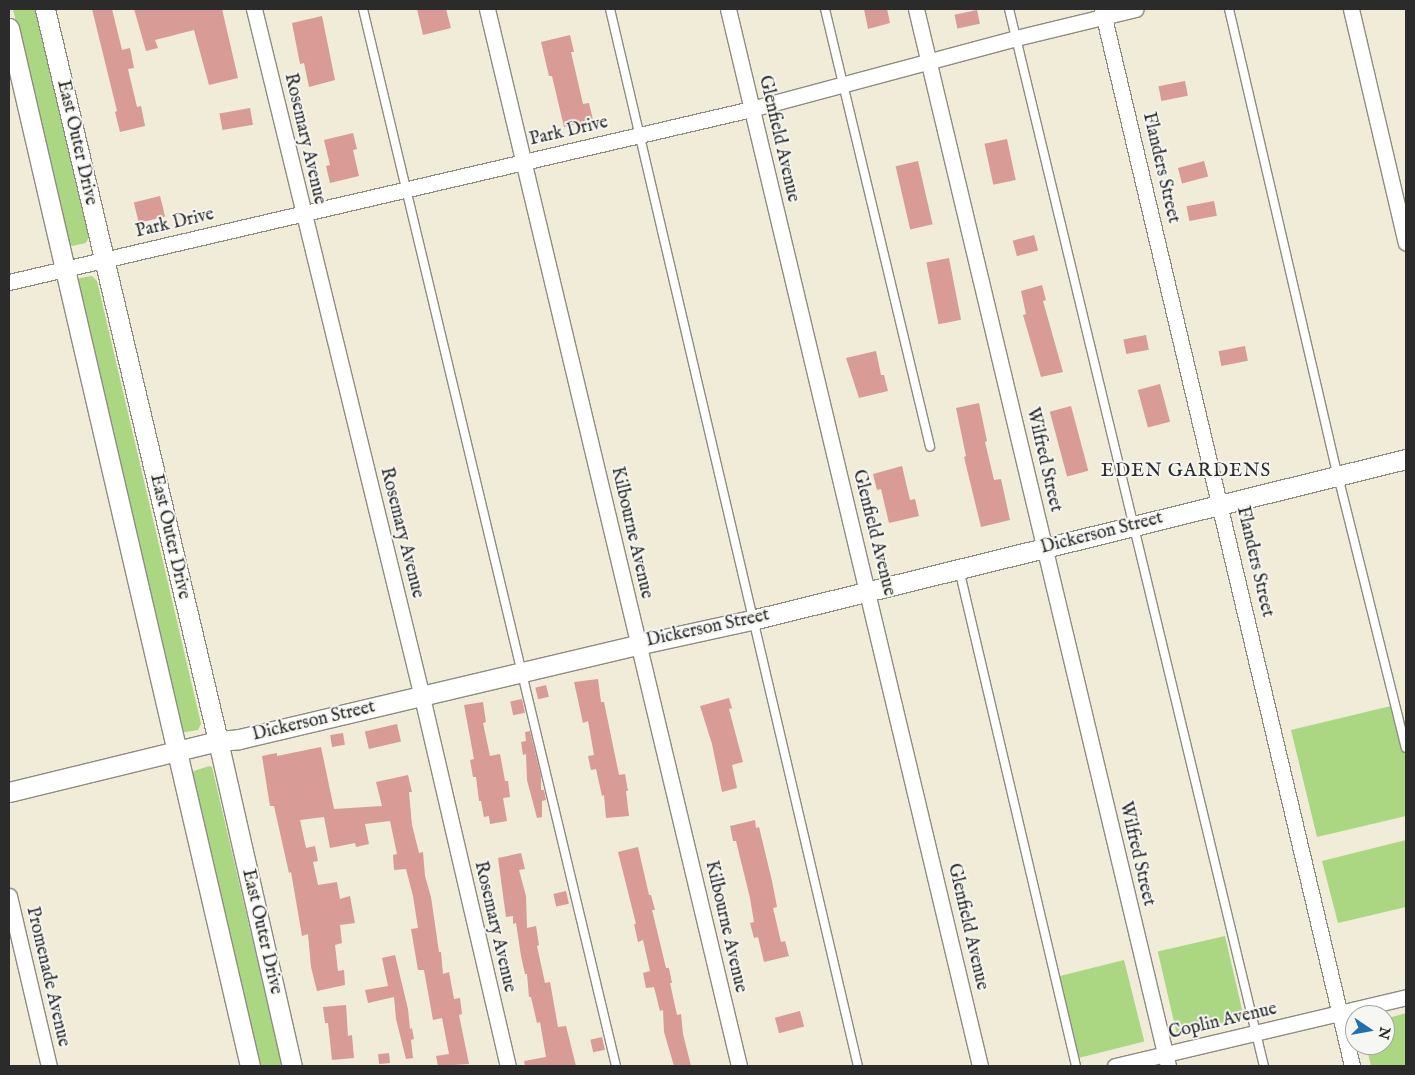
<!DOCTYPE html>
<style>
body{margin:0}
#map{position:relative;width:1415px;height:1075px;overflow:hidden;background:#f0ecd8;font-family:"IM FELL English",serif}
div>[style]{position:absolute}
.green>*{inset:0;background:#abd682;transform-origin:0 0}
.building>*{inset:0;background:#d89b96;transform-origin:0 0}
.roads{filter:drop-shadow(1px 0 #8e8c82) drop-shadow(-1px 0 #8e8c82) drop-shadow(0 1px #8e8c82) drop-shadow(0 -1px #8e8c82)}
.service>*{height:8px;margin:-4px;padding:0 4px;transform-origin:4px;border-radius:4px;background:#fff}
.minor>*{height:15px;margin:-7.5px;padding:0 7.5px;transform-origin:7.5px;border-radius:7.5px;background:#fff}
.tertiary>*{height:19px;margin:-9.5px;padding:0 9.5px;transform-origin:9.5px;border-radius:9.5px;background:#fff}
span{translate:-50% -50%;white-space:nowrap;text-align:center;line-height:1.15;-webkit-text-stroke:4px #f6f6f2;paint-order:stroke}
.street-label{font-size:18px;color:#2b2b2b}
.neighbourhood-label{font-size:19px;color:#2b2b2b;letter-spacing:1px}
.frame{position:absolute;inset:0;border:10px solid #2b2b2b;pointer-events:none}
.north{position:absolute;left:1345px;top:1005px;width:50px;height:50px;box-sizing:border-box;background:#f6f6f2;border:1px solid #a5a5a2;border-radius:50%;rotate:102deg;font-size:14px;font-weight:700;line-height:20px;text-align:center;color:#2b2b2b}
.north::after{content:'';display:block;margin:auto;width:18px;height:22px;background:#1f6fb2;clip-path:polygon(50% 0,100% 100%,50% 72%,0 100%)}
</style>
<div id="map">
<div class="green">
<i style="clip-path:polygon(13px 9px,36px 9px,89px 237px,86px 243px,72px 246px,67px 243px)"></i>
<i style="clip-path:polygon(92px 276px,97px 281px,199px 715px,201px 724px,198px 730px,180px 733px,76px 282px,80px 278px)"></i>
<i style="clip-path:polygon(1395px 705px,1406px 746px,1406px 816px,1317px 837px,1291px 730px)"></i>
<i style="clip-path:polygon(209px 766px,212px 767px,282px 1066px,259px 1066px,191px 772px)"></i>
<i style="clip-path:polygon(1406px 840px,1406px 907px,1338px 923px,1322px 861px)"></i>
<i style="left:1225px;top:936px;width:84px;height:69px;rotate:77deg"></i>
<i style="left:1124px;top:960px;width:84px;height:69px;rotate:76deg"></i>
<i style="clip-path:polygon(1406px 1013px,1406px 1065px,1371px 1066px,1366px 1045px,1385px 1045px,1385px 1019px)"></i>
</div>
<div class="building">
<i style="clip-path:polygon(92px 9px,112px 9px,122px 50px,130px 48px,134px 68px,128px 69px,137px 107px,141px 106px,145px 126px,120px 132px,115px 112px,117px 111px)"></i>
<i style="clip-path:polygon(134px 9px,222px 9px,238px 78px,209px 85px,194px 30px,155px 40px,158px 48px,146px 51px)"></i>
<i style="clip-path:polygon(417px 9px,446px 9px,451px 28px,423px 35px)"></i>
<i style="clip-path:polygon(864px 9px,887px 9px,890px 23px,868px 29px)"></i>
<i style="left:977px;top:10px;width:14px;height:23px;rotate:78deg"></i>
<i style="clip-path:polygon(322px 16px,335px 80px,309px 87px,304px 63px,300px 64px,292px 23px)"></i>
<i style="clip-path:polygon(570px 35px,574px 52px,571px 52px,583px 104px,589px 103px,593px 120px,564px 127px,552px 76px,549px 76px,541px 42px)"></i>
<i style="left:1185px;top:81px;width:15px;height:27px;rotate:79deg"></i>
<i style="left:250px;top:108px;width:17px;height:31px;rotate:80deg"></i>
<i style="clip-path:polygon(353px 133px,357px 149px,353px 150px,359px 176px,330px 183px,326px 166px,330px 165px,324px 140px)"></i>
<i style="left:1007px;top:139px;width:42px;height:23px;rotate:78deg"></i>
<i style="left:918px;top:161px;width:65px;height:23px;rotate:77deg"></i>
<i style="left:1204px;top:161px;width:16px;height:27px;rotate:75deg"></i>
<i style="left:160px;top:196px;width:21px;height:27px;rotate:76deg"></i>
<i style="left:1214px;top:201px;width:15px;height:28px;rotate:79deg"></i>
<i style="left:1034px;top:235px;width:16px;height:22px;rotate:75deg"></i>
<i style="left:949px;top:258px;width:63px;height:23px;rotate:79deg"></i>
<i style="clip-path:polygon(1042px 285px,1046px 300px,1043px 301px,1063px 372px,1041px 377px,1023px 315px,1026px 314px,1021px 291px)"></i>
<i style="left:1146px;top:335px;width:15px;height:23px;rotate:79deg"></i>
<i style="left:1245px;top:346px;width:15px;height:27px;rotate:79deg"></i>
<i style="clip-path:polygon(876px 351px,881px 375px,884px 375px,888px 391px,859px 398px,846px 358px)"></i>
<i style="left:1160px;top:384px;width:39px;height:23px;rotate:75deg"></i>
<i style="clip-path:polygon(979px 403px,987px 441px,985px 442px,994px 480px,1001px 479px,1010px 520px,981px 527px,964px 457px,966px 456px,956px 408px)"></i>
<i style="left:1071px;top:406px;width:67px;height:22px;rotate:75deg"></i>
<i style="clip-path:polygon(902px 466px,910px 500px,915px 499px,919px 516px,889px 523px,881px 489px,877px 490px,873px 474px)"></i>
<i style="clip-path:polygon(598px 679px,601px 702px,604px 702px,619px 775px,625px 774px,628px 791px,626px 791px,629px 816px,606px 818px,604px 795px,602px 796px,596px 769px,591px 770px,588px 756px,594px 755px,588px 721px,583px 723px,574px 682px)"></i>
<i style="left:546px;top:685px;width:12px;height:11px;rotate:76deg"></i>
<i style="clip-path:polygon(729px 698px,732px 708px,729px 709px,743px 762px,732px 765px,737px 788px,722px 792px,712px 744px,700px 706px)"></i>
<i style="left:522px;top:699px;width:14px;height:12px;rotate:78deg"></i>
<i style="clip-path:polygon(483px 702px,486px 722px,483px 723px,490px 756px,500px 754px,505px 781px,508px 781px,510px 797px,503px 798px,507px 821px,490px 824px,489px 816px,484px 817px,481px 801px,479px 801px,476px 777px,473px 777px,470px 760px,474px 759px,464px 705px)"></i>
<i style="left:397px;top:724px;width:18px;height:33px;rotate:77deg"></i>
<i style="clip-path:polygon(530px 731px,541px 776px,541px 790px,544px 790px,546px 800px,542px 801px,542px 817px,537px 818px,527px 780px,526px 754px,523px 755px,521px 742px,526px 741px,525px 732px)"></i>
<i style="left:343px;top:733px;width:12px;height:13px;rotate:81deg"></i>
<i style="clip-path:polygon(321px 747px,334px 809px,382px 806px,376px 782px,408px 775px,412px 792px,409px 792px,412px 825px,419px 853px,423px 852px,425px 876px,431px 897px,439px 952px,441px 952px,443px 974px,449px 972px,454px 999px,460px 998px,462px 1014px,459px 1015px,469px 1064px,438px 1066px,436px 1056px,449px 1054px,442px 1018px,433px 1020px,424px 970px,418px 970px,411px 929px,418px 928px,413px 896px,406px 869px,394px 870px,393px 855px,397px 854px,390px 821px,365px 824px,369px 844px,356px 847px,355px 843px,330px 848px,324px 817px,300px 820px,306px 848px,315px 846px,318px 861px,313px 862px,318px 885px,337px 882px,340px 899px,350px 896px,355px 923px,340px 925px,342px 943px,335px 945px,338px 971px,344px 970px,345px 985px,317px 991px,311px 967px,308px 934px,302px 936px,291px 872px,289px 873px,274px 806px,270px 806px,262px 756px,277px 753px,277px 756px)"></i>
<i style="clip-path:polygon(755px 820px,756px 828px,759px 827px,772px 881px,777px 907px,773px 908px,781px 942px,785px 941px,789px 956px,764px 962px,758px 937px,754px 938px,750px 923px,754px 922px,750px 898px,736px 841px,733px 841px,730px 826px)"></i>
<i style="clip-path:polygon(638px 847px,649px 895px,651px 895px,655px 910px,652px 910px,660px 943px,666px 968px,669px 968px,672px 983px,670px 983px,677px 1015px,681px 1014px,683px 1034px,691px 1066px,674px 1066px,664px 1032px,663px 1010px,660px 1011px,654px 987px,646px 988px,643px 973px,650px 971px,643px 940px,638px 942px,634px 924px,636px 924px,618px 852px)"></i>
<i style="clip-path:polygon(521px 853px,525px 869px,519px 870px,526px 896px,527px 928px,536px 926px,539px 945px,537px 946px,545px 983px,550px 982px,558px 1027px,566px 1026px,576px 1066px,525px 1066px,524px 1061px,546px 1057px,540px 1022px,537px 1023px,531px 997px,529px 997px,527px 974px,525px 974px,521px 956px,516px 923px,513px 924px,513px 916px,506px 917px,498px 858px)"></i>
<i style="left:566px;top:891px;width:13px;height:13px;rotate:77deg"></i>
<i style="clip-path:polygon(395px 955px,408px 1009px,410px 1029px,412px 1028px,414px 1039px,411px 1040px,413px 1058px,406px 1059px,396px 1019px,394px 997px,368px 1003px,365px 990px,388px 986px,382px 958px)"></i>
<i style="clip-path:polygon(346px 1005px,348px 1036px,352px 1035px,354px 1058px,332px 1060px,328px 1023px,325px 1023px,323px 1007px)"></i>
<i style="left:800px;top:1011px;width:16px;height:26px;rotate:75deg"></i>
<i style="left:602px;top:1037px;width:13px;height:12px;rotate:77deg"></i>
<i style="left:389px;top:1053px;width:10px;height:11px;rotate:84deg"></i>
</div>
<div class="roads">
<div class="service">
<i style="left:363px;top:9px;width:1087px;rotate:76.54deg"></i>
<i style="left:610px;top:9px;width:1086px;rotate:76.8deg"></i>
<i style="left:825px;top:9px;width:450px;rotate:76.5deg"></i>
<i style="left:1009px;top:9px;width:1087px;rotate:76.44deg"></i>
<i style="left:1229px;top:9px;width:480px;rotate:76.9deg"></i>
<i style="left:1338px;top:476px;width:280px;rotate:76deg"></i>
<i style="left:959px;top:569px;width:511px;rotate:76.75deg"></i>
</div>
<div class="minor">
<i style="left:254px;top:9px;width:708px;rotate:76.28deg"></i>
<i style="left:422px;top:697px;width:379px;rotate:76.9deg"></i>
<i style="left:487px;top:9px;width:1087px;rotate:76.59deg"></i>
<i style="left:728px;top:9px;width:1087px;rotate:76.59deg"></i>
<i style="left:916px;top:9px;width:1087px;rotate:76.59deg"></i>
<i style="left:1102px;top:9px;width:1086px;rotate:76.69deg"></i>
<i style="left:1351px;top:9px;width:240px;rotate:76.8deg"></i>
<i style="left:9px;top:282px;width:762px;rotate:-13.12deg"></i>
<i style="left:751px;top:109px;width:274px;rotate:-15deg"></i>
<i style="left:1016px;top:38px;width:123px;rotate:-13.6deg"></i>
<i style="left:9px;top:896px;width:175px;rotate:76.8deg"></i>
<i style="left:1115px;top:1066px;width:299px;rotate:-13.3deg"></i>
</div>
<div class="tertiary">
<i style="left:45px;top:9px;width:752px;rotate:76.7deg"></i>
<i style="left:218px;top:741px;width:333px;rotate:77.2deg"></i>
<i style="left:9px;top:28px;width:1066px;rotate:76.93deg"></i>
<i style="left:9px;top:792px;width:215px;rotate:-13.7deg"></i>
<i style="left:218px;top:741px;width:21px;rotate:-5deg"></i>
<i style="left:239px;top:739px;width:409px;rotate:-13.3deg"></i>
<i style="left:637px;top:645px;width:118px;rotate:-12.3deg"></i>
<i style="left:752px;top:620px;width:674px;rotate:-13.83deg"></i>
</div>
</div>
<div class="street-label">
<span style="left:569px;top:132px;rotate:-13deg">Park Drive</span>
<span style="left:304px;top:139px;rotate:77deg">Rosemary Avenue</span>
<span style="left:778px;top:139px;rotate:77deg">Glenfield Avenue</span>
<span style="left:76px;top:143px;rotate:77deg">East Outer Drive</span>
<span style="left:1160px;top:168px;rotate:77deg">Flanders Street</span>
<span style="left:175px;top:224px;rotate:-13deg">Park Drive</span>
<span style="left:1043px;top:460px;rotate:77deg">Wilfred Street</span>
<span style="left:401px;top:533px;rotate:76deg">Rosemary Avenue</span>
<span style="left:631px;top:533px;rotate:77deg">Kilbourne Avenue</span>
<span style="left:873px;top:533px;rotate:76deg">Glenfield Avenue</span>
<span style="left:1102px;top:534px;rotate:-14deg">Dickerson Street</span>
<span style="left:169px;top:537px;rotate:77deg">East Outer Drive</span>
<span style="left:1254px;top:562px;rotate:77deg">Flanders Street</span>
<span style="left:708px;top:629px;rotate:-12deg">Dickerson Street</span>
<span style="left:314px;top:722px;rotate:-13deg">Dickerson Street</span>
<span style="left:1136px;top:854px;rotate:77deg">Wilfred Street</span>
<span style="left:494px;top:927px;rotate:77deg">Rosemary Avenue</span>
<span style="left:725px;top:927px;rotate:77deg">Kilbourne Avenue</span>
<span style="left:967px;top:927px;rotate:77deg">Glenfield Avenue</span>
<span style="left:261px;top:932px;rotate:77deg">East Outer Drive</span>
<span style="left:47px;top:977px;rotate:77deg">Promenade Avenue</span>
<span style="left:1223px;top:1022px;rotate:-13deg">Coplin Avenue</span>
</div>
<div class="neighbourhood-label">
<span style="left:1186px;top:472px">EDEN GARDENS</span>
</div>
<div class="frame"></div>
<div class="north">N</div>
</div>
